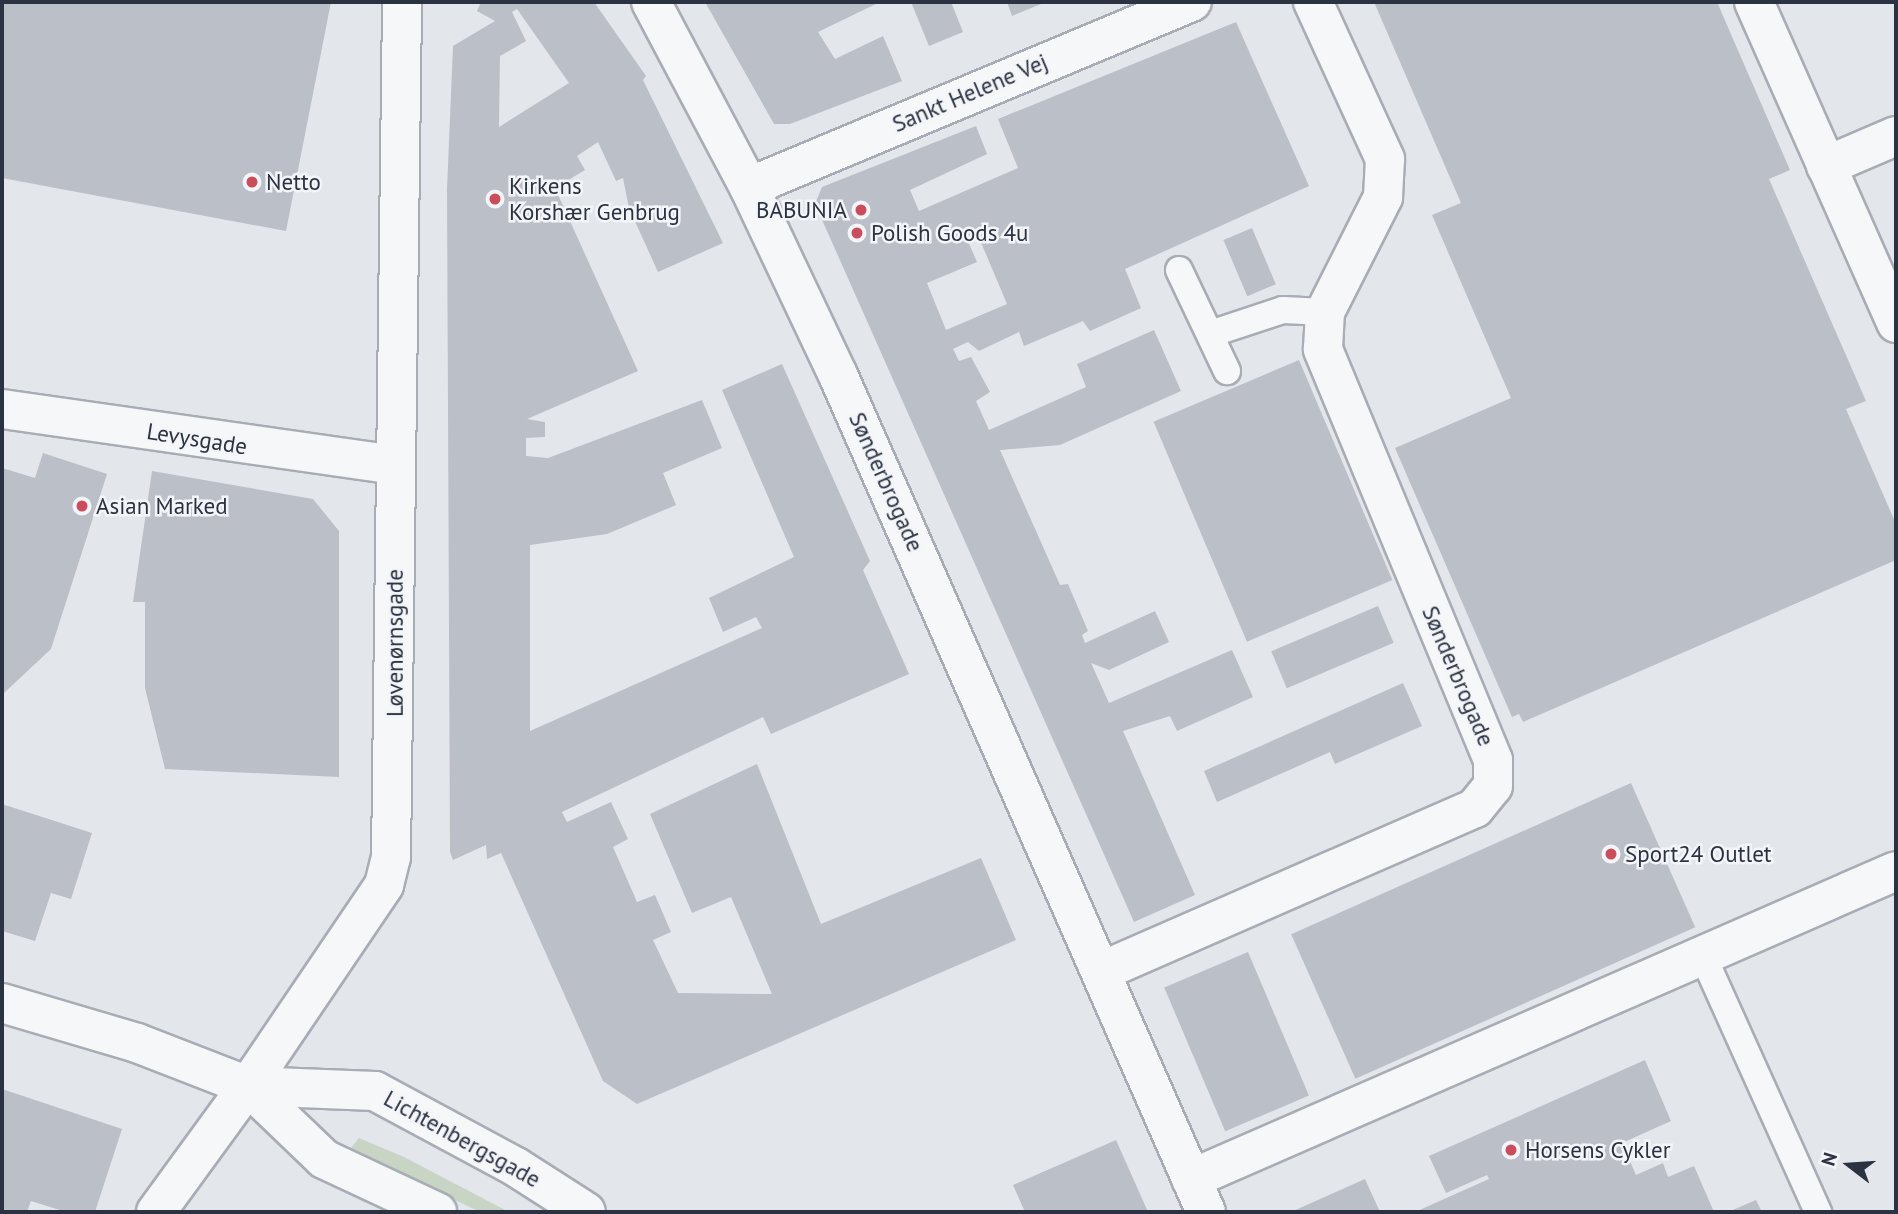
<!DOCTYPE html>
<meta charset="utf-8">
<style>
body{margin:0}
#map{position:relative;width:1898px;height:1214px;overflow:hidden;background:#e3e6eb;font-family:"PT Sans",sans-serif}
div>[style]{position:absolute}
.green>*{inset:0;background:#c8d5c5}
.building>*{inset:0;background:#bbbfc8;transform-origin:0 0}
.roads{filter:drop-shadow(2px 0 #a8adb5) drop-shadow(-2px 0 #a8adb5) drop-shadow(0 2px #a8adb5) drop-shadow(0 -2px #a8adb5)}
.service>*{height:26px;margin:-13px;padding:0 13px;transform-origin:13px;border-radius:13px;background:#f6f7f9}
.minor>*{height:38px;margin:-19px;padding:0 19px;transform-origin:19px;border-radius:19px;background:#f6f7f9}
.tertiary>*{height:38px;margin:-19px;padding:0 19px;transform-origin:19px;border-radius:19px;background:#f6f7f9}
.dots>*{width:19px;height:19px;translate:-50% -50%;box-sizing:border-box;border:4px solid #f3f5f8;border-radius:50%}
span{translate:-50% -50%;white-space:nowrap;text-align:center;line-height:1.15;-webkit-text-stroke:5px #f3f5f8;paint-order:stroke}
.street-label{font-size:23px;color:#2b3343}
.poi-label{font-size:23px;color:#2b3343}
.left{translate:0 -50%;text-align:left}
.right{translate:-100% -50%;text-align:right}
.frame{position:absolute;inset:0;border:4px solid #2b3343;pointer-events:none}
.north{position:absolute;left:1814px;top:1130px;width:70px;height:70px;-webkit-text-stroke:5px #f3f5f8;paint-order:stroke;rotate:287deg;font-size:19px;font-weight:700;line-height:28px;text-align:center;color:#2b3343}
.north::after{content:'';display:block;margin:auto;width:24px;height:32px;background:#2b3343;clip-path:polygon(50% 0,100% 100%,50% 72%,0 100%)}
</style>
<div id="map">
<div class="green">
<i style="clip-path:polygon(359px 1138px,404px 1157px,509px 1212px,480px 1212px,350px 1149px)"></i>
</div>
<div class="building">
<i style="clip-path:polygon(3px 2px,331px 2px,286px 231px,2px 178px)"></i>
<i style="clip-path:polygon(evenodd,481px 2px,594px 2px,646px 76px,643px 80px,723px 243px,658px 272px,629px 208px,623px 178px,616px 181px,598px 142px,577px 156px,585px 170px,555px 188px,638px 371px,527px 419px,545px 422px,545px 437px,526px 438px,526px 456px,548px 458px,702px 400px,722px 448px,663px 473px,676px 505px,607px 534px,530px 545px,530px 731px,762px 628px,756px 617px,723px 632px,709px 598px,794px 557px,722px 390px,782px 364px,870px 561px,863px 570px,909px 674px,771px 734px,763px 717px,562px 812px,567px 822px,611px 802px,628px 839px,613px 847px,637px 902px,655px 895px,671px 932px,653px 940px,678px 993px,772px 994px,731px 897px,692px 913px,650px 814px,757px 764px,821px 924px,981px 858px,1016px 940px,637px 1104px,603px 1081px,501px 853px,487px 859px,486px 845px,453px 860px,450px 852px,447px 189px,453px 46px,495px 21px,477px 11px,481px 2px,517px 9px,569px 83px,499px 127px,500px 56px,526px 41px,512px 12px,517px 9px)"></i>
<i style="clip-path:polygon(705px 2px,880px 2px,818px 32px,835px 59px,883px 36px,902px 81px,790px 124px,774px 124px)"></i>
<i style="clip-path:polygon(911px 2px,951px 2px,963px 32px,929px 46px)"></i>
<i style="clip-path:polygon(1007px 2px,1046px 2px,1012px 16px)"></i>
<i style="clip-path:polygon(1374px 2px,1717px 2px,1790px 170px,1769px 179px,1866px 401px,1846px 409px,1896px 524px,1896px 560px,1523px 722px,1519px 714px,1512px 717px,1395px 448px,1511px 398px,1432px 215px,1461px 203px)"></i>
<i style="clip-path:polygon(evenodd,1236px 22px,1309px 186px,1125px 269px,1141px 308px,1090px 331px,1083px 321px,1024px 346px,1019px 332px,979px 351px,968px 342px,953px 349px,959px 361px,971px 357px,990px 392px,976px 401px,989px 430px,1086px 387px,1077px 364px,1154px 330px,1181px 391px,1060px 445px,1000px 450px,1060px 585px,1068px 584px,1088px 631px,1082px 635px,1085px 643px,1155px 611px,1169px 642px,1109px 670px,1091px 663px,1109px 703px,1232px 650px,1253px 697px,1177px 731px,1170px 716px,1123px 731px,1195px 895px,1134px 922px,815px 204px,822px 187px,976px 126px,987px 154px,910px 190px,919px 211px,1018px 168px,998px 119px,1236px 22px,977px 233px,1007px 304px,946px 330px,927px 283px,977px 262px,966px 237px,977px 233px)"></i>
<i style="left:1252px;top:228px;width:61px;height:31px;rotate:67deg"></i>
<i style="left:1299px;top:360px;width:239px;height:158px;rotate:67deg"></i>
<i style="clip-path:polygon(43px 453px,107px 474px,51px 649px,4px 693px,2px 468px,35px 478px)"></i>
<i style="clip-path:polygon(152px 471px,313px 499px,339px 531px,339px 777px,165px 769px,145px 688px,145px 602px,133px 602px)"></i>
<i style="left:1378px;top:606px;width:40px;height:116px;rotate:67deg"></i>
<i style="clip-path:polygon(1403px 683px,1422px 726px,1335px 764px,1330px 752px,1217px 802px,1204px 771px)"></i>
<i style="left:1631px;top:783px;width:158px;height:372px;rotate:66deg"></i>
<i style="clip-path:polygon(2px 804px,92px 833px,71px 899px,51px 893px,35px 941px,2px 931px)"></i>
<i style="left:1248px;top:952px;width:156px;height:91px;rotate:67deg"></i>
<i style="clip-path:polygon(1645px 1060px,1671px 1121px,1622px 1143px,1636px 1175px,1663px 1163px,1668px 1177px,1694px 1166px,1714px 1212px,1415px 1212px,1489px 1179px,1487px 1175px,1446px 1193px,1429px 1156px)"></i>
<i style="clip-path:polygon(2px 1089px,122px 1129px,95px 1212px,66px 1212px,31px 1201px,27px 1212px,2px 1212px)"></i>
<i style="clip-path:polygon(1116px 1140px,1148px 1212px,1025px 1212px,1013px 1185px)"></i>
<i style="clip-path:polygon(1365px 1179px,1380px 1212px,1291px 1212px)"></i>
<i style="clip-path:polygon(1756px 1200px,1762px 1212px,1728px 1212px)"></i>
</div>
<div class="roads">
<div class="service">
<i style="left:1179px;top:270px;width:112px;rotate:64.6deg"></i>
<i style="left:1210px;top:334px;width:77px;rotate:-18.2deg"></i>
<i style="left:1283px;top:310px;width:42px;rotate:2.7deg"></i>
<i style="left:1703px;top:956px;width:281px;rotate:65.8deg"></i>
</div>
<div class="minor">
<i style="left:651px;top:2px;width:209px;rotate:62.1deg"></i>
<i style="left:749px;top:187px;width:208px;rotate:64.7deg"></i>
<i style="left:838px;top:375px;width:914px;rotate:66.27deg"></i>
<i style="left:1754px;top:2px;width:351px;rotate:66.1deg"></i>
<i style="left:1826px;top:166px;width:76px;rotate:-23.2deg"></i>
<i style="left:749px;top:187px;width:480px;rotate:-22.7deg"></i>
<i style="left:2px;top:409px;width:396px;rotate:8.1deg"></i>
<i style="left:1102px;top:971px;width:407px;rotate:-23.6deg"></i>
<i style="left:1475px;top:808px;width:28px;rotate:-51deg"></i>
<i style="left:1493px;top:786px;width:26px;rotate:-90deg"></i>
<i style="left:1493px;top:760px;width:445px;rotate:-112.5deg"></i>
<i style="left:1323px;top:349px;width:37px;rotate:-87deg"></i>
<i style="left:1325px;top:312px;width:129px;rotate:-63.2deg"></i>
<i style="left:1383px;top:197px;width:38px;rotate:-87deg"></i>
<i style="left:1385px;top:159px;width:173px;rotate:-114.6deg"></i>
<i style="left:1191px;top:1179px;width:769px;rotate:-23.6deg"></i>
<i style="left:156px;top:1212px;width:156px;rotate:-53.9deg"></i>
</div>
<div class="tertiary">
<i style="left:2px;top:1003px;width:141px;rotate:16.5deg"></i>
<i style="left:137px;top:1043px;width:119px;rotate:21.2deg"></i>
<i style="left:248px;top:1086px;width:127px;rotate:2.3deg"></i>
<i style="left:375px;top:1091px;width:160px;rotate:28.3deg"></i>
<i style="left:516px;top:1167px;width:83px;rotate:32.7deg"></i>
<i style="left:248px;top:1086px;width:243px;rotate:-55.9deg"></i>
<i style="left:384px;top:885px;width:29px;rotate:-76deg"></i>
<i style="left:391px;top:857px;width:855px;rotate:-89.26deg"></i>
<i style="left:248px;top:1086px;width:105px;rotate:43.8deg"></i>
<i style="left:324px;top:1159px;width:125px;rotate:25.1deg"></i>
</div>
</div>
<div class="dots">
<i style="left:252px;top:182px;background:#cb4d5b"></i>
<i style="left:495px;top:199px;background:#cb4d5b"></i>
<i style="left:861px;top:210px;background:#cb4d5b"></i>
<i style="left:857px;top:233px;background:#cb4d5b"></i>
<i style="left:82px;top:506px;background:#cb4d5b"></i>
<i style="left:1611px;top:854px;background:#cb4d5b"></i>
<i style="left:1511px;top:1150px;background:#cb4d5b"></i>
</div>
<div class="street-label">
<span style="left:970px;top:93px;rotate:-23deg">Sankt Helene Vej</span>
<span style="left:197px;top:439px;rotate:9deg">Levysgade</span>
<span style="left:886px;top:482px;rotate:66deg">Sønderbrogade</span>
<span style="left:395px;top:643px;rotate:-90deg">Løvenørnsgade</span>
<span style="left:1458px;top:676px;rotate:67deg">Sønderbrogade</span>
<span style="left:462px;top:1139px;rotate:29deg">Lichtenbergsgade</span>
</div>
<div class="poi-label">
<span class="left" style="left:266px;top:182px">Netto</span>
<span class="left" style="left:509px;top:199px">Kirkens<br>Korshær Genbrug</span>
<span class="right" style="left:847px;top:210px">BABUNIA</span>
<span class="left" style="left:871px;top:233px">Polish Goods 4u</span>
<span class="left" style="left:96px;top:506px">Asian Marked</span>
<span class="left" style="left:1625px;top:854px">Sport24 Outlet</span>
<span class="left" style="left:1525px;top:1150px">Horsens Cykler</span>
</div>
<div class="frame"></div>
<div class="north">N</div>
</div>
